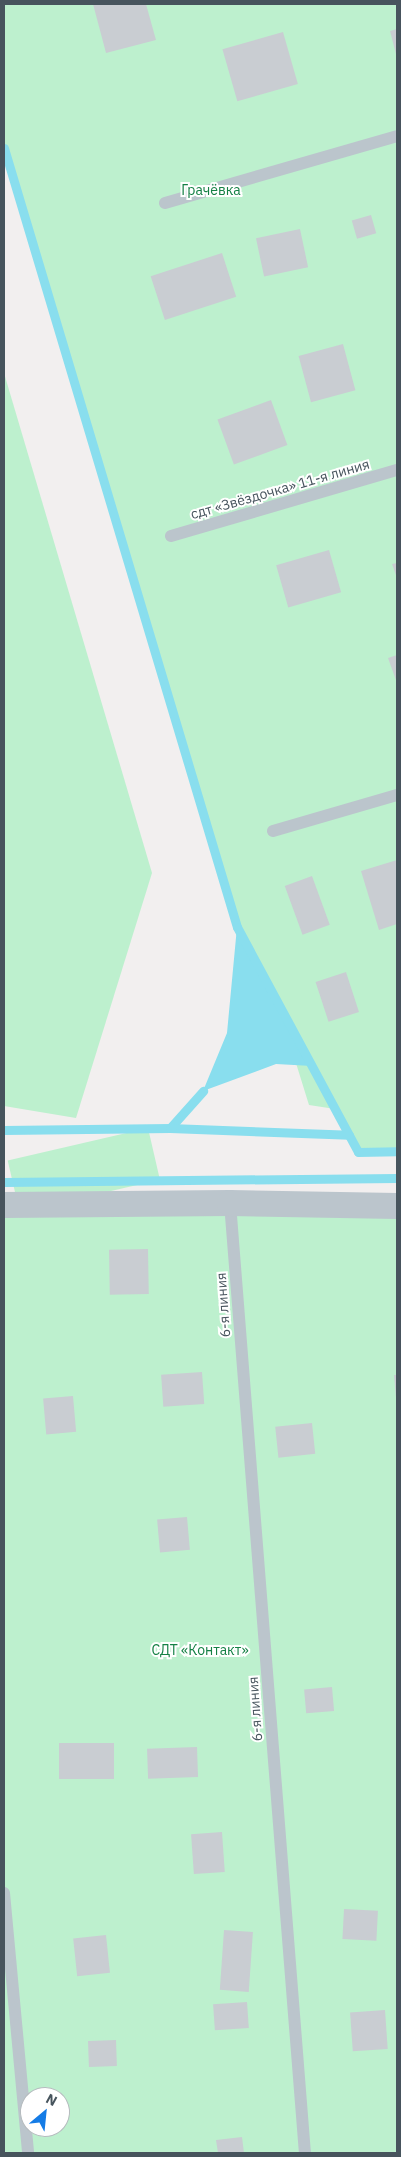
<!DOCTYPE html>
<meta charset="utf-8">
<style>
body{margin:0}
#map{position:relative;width:401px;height:2157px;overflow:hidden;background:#f2efef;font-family:"IBM Plex Sans",sans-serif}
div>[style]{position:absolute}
.green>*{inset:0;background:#bdf0ce;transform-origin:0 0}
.water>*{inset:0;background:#89deee}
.stream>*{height:9px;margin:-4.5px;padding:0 4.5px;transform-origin:4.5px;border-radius:4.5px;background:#89deee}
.building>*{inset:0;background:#c9cdd2;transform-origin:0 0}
.service>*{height:12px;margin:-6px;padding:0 6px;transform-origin:6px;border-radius:6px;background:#bbc5cc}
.minor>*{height:26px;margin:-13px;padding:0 13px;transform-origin:13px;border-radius:13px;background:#bbc5cc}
span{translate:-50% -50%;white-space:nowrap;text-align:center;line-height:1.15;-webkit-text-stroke:4px #fff;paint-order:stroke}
.park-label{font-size:14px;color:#158145}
.street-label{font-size:14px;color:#47545d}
.frame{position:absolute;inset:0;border:5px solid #47545d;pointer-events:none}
.north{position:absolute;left:20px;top:2087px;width:50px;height:50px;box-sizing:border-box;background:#fff;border:1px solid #b5bbbe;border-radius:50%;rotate:28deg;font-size:14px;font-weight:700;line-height:20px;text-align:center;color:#47545d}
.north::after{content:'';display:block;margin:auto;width:18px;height:22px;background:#157ce6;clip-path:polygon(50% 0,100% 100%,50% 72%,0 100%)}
</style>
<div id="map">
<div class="green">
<i style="clip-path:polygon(4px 4px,397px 4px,397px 1151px,358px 1152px,335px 1109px,309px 1105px,277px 1002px,237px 927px,4px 148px)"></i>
<i style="clip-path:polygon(4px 373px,152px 873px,76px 1118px,4px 1106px)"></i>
<i style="left:148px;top:1128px;width:53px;height:144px;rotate:77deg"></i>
<i style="clip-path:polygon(evenodd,397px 1193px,397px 2153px,4px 2153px,4px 1199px,397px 1193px,30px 2097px,60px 2097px,60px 2127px,30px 2127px,30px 2097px)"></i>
</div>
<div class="water">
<i style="clip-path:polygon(237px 927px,312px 1066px,276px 1064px,203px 1091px,227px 1033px)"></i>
</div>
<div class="stream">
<i style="left:4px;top:148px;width:813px;rotate:73.35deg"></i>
<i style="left:237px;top:927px;width:255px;rotate:61.7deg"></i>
<i style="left:358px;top:1152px;width:39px;rotate:-1deg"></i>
<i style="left:170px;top:1128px;width:50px;rotate:-48.3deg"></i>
<i style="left:4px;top:1130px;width:166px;rotate:-0.7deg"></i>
<i style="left:170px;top:1128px;width:179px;rotate:2.2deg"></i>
<i style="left:4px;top:1182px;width:393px;rotate:-0.6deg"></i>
</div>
<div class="building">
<i style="clip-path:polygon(93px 4px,146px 4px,156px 40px,106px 53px)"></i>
<i style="clip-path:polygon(397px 29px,397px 58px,390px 31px)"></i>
<i style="left:283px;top:32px;width:54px;height:63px;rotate:74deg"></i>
<i style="left:371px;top:215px;width:19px;height:20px;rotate:74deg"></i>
<i style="left:300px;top:229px;width:39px;height:45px;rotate:78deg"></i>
<i style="left:222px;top:253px;width:46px;height:75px;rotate:72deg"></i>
<i style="left:343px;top:344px;width:48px;height:46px;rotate:75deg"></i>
<i style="left:271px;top:400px;width:48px;height:57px;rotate:70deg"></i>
<i style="left:329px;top:550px;width:44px;height:55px;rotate:74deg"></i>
<i style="clip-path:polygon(397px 563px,397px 578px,392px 564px)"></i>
<i style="clip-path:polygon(397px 655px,397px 683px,388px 658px)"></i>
<i style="clip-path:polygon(397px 860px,397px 924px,379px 930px,361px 871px)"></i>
<i style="left:312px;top:876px;width:52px;height:29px;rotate:70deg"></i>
<i style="left:346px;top:972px;width:42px;height:32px;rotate:72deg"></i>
<i style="left:148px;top:1249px;width:45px;height:39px;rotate:89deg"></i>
<i style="left:202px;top:1372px;width:32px;height:41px;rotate:86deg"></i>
<i style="clip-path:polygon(394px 1375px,397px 1375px,397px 1398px,396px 1398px)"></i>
<i style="left:73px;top:1396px;width:36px;height:30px;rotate:85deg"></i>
<i style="left:312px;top:1423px;width:31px;height:37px;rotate:84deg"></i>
<i style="left:187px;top:1517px;width:33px;height:30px;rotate:85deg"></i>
<i style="left:332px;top:1687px;width:24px;height:28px;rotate:85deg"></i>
<i style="left:114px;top:1743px;width:36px;height:55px;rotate:90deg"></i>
<i style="left:197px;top:1747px;width:30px;height:50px;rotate:88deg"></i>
<i style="left:222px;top:1832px;width:40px;height:31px;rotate:86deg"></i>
<i style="left:344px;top:1909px;width:34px;height:30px;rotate:3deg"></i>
<i style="left:224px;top:1930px;width:29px;height:60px;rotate:4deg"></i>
<i style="left:106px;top:1935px;width:38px;height:33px;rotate:84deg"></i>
<i style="left:247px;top:2002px;width:26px;height:34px;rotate:86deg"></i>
<i style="left:385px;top:2010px;width:39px;height:35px;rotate:86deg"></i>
<i style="left:116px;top:2040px;width:26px;height:28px;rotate:88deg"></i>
<i style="clip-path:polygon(242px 2137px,244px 2153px,218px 2153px,216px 2140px)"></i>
</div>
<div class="service">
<i style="left:165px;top:203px;width:241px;rotate:-16.1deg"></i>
<i style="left:171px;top:536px;width:235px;rotate:-16.3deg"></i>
<i style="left:273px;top:831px;width:129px;rotate:-16.2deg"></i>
<i style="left:230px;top:1203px;width:953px;rotate:85.49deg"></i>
<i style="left:4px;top:1893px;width:261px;rotate:84.7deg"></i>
</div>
<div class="minor">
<i style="left:4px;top:1205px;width:226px;rotate:-0.5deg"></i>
<i style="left:230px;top:1203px;width:167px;rotate:1deg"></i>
</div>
<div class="park-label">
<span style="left:211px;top:190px">Грачёвка</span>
<span style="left:200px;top:1650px">СДТ «Контакт»</span>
</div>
<div class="street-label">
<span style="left:280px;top:489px;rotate:-16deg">сдт «Звёздочка» 11-я линия</span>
<span style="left:223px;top:1305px;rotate:-94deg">6-я линия</span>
<span style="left:255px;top:1709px;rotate:-94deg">6-я линия</span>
</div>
<div class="frame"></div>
<div class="north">N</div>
</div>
